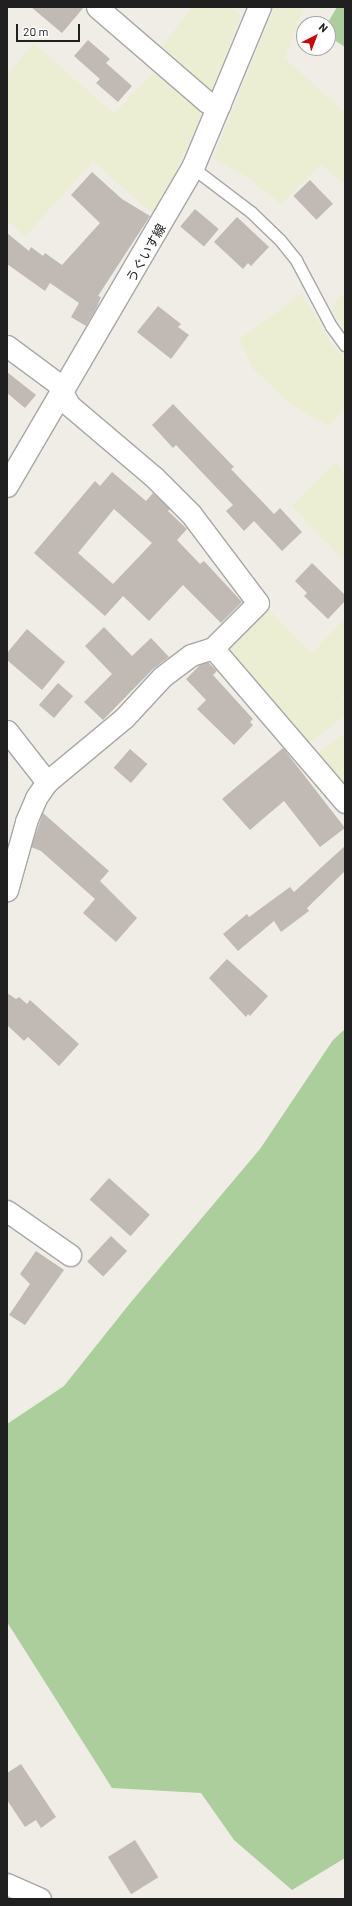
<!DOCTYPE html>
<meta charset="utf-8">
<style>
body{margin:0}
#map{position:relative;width:352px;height:1906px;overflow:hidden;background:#f0ede7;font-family:Barlow,"Noto Sans JP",sans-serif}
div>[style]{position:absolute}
.farmland>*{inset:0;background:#eceed3}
.forest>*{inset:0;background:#acce9d}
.building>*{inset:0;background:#c1b9b3;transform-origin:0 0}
.roads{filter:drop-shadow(1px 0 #a7a7a7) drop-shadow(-1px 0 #a7a7a7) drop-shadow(0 1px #a7a7a7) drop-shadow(0 -1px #a7a7a7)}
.service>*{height:11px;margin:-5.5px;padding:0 5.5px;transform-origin:5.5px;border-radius:5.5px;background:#fff}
.minor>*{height:21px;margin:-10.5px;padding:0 10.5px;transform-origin:10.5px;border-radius:10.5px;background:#fff}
.tertiary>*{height:22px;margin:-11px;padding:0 11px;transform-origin:11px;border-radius:11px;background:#fff}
span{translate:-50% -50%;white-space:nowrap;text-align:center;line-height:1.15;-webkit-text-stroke:3px #fff;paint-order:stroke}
.street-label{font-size:13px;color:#202020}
.frame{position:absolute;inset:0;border:8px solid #202020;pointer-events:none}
.north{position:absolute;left:296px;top:16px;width:40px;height:40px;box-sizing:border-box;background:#fff;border:1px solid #a6a6a6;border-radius:50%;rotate:42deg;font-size:11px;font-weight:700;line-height:16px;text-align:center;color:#202020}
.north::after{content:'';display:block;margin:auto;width:14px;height:18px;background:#c9070a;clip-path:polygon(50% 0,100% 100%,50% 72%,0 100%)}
.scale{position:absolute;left:16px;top:24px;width:64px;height:18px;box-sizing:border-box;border:2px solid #202020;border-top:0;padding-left:5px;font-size:12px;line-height:14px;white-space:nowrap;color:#202020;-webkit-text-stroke:3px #fff;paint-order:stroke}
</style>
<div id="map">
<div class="farmland">
<i style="clip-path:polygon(192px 7px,231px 7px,241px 16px,212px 89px,206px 89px,160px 49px)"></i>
<i style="clip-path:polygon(274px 7px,304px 7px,285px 58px,345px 113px,345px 185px,321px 165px,281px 204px,246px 176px,213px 159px)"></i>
<i style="clip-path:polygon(34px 43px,114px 114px,155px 70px,199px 108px,200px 117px,193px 135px,169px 185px,152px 213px,93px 161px,25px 237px,7px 220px,7px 75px)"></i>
<i style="clip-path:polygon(345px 292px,345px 329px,332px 311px,337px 299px)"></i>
<i style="clip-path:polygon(302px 294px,330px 342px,345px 359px,345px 407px,329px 426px,294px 407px,253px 369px,239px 339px)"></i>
<i style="clip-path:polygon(335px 462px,345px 473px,345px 562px,292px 506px)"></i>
<i style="clip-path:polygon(267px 607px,311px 654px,345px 618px,345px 693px,341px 696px,345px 701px,345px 716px,307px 745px,228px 653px,230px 646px)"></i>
<i style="clip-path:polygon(345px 733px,345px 790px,315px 755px)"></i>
</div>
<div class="forest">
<i style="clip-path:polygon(337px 7px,345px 7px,345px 47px,328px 36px,327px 24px)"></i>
<i style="clip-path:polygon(345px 1029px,345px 1858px,292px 1890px,234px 1840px,201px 1793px,112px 1788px,7px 1622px,7px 1424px,64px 1386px,131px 1302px,260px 1149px,333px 1040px)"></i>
</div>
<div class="building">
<i style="clip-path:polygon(31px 7px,84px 7px,62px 33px)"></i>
<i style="clip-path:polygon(88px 40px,110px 59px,106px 63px,132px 86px,118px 102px,96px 83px,100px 79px,74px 56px)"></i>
<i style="clip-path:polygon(92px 172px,122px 199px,150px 216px,98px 296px,101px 297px,97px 307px,86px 326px,71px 317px,79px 303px,50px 283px,45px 291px,7px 264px,7px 233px,29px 251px,31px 247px,43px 256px,45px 253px,62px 265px,100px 223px,71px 195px)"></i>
<i style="left:310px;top:180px;width:33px;height:23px;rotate:46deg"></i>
<i style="left:195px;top:209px;width:31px;height:23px;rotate:40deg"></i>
<i style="clip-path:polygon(237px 217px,269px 247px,251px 266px,248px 263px,243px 269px,214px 242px)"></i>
<i style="clip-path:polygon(158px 306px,181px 324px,178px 327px,189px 335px,171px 359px,137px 332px)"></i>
<i style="clip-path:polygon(7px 372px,36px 395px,25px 408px,7px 393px)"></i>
<i style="clip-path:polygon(173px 404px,234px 467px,231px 469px,274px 514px,280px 508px,302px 532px,282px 551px,254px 521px,244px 531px,226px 511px,233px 505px,176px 445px,173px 448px,152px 425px)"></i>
<i style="clip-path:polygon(evenodd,112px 472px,146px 501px,153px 493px,170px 509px,168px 511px,187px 529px,177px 540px,200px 564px,204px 561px,242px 602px,221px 623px,183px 585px,149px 621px,123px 596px,105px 616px,34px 553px,95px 481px,100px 486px,112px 472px,114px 509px,152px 543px,113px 584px,78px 553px,114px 509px)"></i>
<i style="clip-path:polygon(312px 563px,345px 595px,345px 601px,328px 619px,304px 596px,307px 593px,295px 581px)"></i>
<i style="clip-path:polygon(104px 627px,132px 656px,151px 638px,169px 657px,153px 669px,103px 720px,84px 702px,112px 674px,85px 646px)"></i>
<i style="clip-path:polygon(27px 629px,65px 662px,42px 690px,7px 660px,7px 653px)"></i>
<i style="clip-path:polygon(208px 662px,217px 671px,213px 675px,253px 719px,250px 722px,253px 725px,234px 745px,197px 709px,206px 700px,186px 679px,200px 665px)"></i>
<i style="left:58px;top:683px;width:20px;height:29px;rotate:41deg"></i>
<i style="clip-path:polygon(283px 748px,345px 828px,320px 847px,284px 801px,250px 830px,222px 799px)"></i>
<i style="left:130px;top:749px;width:23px;height:25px;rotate:41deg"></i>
<i style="clip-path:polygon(43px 813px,109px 871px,100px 881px,137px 918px,116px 942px,83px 913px,95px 899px,41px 851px,31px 847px)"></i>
<i style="clip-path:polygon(345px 846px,345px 871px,307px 908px,309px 911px,281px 932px,274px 921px,238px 951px,223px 934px,247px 914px,249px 917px,290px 887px,294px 892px)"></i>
<i style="clip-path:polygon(227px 959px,268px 996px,250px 1016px,248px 1014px,246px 1017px,209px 978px)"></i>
<i style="clip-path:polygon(7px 993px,16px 999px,19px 997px,27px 1004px,30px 1000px,79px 1044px,59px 1066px,28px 1037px,24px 1041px,7px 1025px)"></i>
<i style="left:109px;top:1178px;width:55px;height:29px;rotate:42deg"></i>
<i style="left:111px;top:1236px;width:22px;height:35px;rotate:43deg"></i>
<i style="clip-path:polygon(36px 1251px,64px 1270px,25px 1325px,9px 1315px,30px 1284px,20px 1274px)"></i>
<i style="clip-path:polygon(21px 1764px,56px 1817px,41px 1828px,36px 1820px,25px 1827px,7px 1800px,7px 1773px)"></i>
<i style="left:135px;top:1840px;width:44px;height:32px;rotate:58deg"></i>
</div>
<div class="roads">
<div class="service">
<i style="left:193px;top:168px;width:73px;rotate:37.2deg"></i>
<i style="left:251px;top:212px;width:40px;rotate:44deg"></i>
<i style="left:280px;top:240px;width:26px;rotate:51deg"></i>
<i style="left:296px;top:260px;width:75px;rotate:62.1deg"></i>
<i style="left:331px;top:326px;width:24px;rotate:54deg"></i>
</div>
<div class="minor">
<i style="left:97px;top:7px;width:145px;rotate:40.8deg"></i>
<i style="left:207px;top:102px;width:13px;rotate:13deg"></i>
<i style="left:7px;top:346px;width:62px;rotate:36.5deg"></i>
<i style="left:57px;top:383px;width:25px;rotate:61deg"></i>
<i style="left:69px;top:405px;width:111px;rotate:40.3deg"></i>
<i style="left:154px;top:477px;width:52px;rotate:45deg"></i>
<i style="left:191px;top:514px;width:111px;rotate:53deg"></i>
<i style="left:258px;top:603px;width:64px;rotate:135deg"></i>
<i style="left:213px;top:648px;width:23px;rotate:162deg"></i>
<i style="left:191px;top:655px;width:36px;rotate:143deg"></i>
<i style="left:162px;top:677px;width:56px;rotate:132.8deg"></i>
<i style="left:124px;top:718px;width:100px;rotate:140.3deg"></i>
<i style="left:47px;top:782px;width:19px;rotate:125deg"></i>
<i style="left:36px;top:798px;width:26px;rotate:113deg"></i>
<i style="left:26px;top:822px;width:71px;rotate:105.6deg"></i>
<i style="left:213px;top:648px;width:203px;rotate:49.4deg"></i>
<i style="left:7px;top:731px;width:65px;rotate:51.9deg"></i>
<i style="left:7px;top:1211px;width:77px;rotate:34.9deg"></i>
<i style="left:7px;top:1884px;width:36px;rotate:24deg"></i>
</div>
<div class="tertiary">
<i style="left:7px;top:486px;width:368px;rotate:-59.7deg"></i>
<i style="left:193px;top:168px;width:174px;rotate:-67.4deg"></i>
</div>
</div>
<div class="street-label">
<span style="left:146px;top:253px;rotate:-60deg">うぐいす線</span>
</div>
<div class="frame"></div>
<div class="north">N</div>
<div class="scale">20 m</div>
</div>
